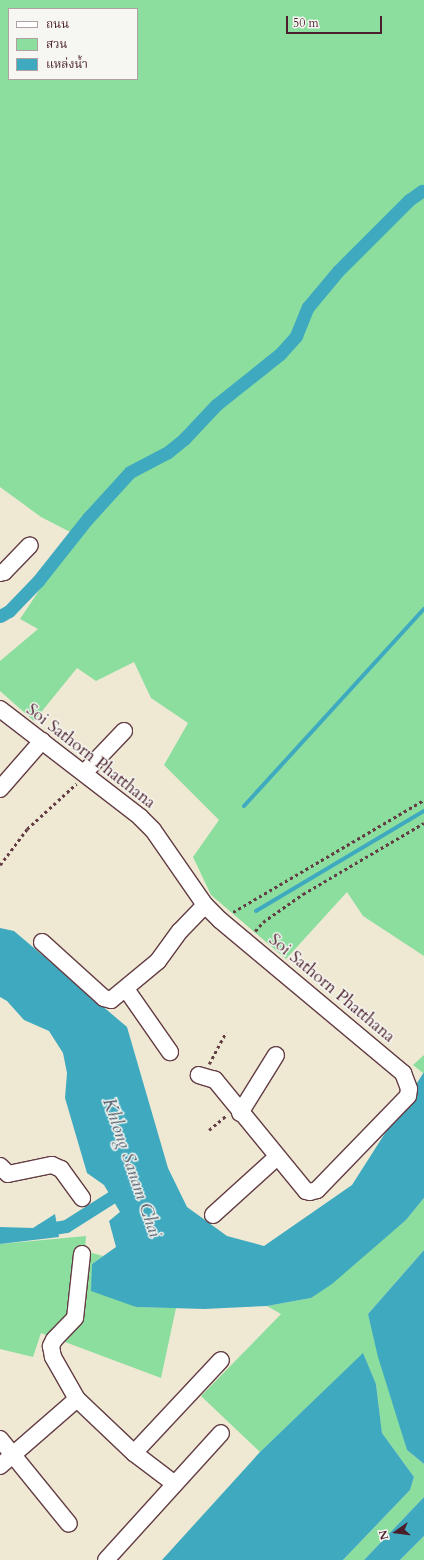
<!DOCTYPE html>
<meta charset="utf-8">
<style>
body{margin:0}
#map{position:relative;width:424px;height:1560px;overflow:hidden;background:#efe9d4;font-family:Cardo,"Noto Serif Thai",serif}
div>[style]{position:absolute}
.green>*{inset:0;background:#8cde9f}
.water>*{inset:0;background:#3faabf}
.stream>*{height:4px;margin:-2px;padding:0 2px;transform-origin:2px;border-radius:2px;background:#3faabf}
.canal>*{height:13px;margin:-6.5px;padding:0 6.5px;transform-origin:6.5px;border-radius:6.5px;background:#3faabf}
.path>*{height:2.5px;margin-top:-1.25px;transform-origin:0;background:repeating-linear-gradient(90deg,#633d44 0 3px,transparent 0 6px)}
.roads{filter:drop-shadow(1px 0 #633d44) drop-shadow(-1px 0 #633d44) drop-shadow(0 1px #633d44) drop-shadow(0 -1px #633d44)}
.minor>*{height:16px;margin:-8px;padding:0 8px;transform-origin:8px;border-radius:8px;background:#fff}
span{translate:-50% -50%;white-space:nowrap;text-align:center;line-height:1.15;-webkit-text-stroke:3px #f6f6f2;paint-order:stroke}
.street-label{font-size:17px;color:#4a1f2b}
.water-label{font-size:18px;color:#465766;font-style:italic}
.legend{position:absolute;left:8px;top:8px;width:130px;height:72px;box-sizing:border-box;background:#f6f6f2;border:1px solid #b1a0a2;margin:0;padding:5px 7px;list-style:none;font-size:12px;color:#4a1f2b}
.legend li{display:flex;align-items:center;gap:8px;height:20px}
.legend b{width:20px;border:1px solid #b1a0a2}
.north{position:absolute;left:376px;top:1512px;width:40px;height:40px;-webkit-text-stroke:3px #f6f6f2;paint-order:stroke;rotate:256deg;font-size:11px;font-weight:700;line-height:16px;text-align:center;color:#4a1f2b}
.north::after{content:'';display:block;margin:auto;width:14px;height:18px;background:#4a1f2b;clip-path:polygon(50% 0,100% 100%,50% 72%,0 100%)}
.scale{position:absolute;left:286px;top:16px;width:96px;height:18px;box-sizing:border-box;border:2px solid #4a1f2b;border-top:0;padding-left:5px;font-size:12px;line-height:14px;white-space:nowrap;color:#4a1f2b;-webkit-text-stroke:3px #f6f6f2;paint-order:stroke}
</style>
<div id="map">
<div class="green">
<i style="clip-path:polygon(evenodd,0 0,424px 0,424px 956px,363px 916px,347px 892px,286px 959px,211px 895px,193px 857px,219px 820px,164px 765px,188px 723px,151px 698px,134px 662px,96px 681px,77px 668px,34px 721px,0 691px,0 661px,38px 629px,20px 619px,76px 535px,41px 517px,0 487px,0 0,9px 9px,137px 9px,137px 79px,9px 79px,9px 9px)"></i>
<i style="clip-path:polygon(424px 1055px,424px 1072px,423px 1073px,413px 1065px)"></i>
<i style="clip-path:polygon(424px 1198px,424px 1250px,368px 1314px,407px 1450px,424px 1464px,424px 1497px,364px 1560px,343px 1560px,410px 1490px,414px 1477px,382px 1433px,376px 1384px,363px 1354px,260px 1452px,201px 1396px,281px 1314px,267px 1306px,311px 1298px,406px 1220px)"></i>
<i style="clip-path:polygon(86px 1236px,85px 1251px,103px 1256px,92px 1264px,135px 1307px,176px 1308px,161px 1378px,41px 1333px,33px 1357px,0 1349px,0 1244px)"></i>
<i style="clip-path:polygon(424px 1536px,424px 1560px,400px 1560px)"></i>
</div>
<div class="water">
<i style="clip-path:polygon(0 928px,14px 931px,127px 1027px,168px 1168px,187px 1207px,227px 1236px,264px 1246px,352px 1185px,424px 1072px,424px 1198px,406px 1220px,332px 1284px,311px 1298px,267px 1306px,204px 1309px,136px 1307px,91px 1291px,92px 1264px,116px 1247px,109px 1221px,120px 1212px,104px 1185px,87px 1173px,65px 1098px,67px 1073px,63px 1053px,49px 1031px,24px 1020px,7px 1001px,0 997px)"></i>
<i style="clip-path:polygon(55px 1214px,59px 1237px,0 1244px,0 1227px,33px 1228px)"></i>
<i style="clip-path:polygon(424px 1250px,424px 1464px,407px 1450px,378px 1357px,368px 1314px)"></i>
<i style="clip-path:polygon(363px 1353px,376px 1384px,382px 1433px,414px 1477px,410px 1490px,343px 1560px,162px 1560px,260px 1452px)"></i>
<i style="clip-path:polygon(424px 1497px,424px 1536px,400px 1560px,364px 1560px)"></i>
</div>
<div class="stream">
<i style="left:244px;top:806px;width:267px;rotate:-47.6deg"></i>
<i style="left:256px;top:911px;width:196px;rotate:-30.8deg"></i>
</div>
<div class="canal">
<i style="left:0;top:616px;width:10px;rotate:-29deg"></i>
<i style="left:9px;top:611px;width:42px;rotate:-46deg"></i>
<i style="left:38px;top:581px;width:80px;rotate:-51.6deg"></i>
<i style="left:88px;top:518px;width:62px;rotate:-47.6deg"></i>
<i style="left:130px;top:472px;width:43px;rotate:-27.8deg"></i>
<i style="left:168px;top:452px;width:21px;rotate:-39deg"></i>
<i style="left:184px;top:439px;width:47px;rotate:-46.7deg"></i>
<i style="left:216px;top:405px;width:82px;rotate:-38.6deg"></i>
<i style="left:280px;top:354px;width:24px;rotate:-48deg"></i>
<i style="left:296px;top:336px;width:31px;rotate:-68deg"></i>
<i style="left:308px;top:307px;width:47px;rotate:-50.2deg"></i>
<i style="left:338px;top:271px;width:100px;rotate:-45deg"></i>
<i style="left:409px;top:200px;width:16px;rotate:-35deg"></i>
<i style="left:41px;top:1230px;width:25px;rotate:-9deg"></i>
<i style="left:66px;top:1226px;width:71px;rotate:-32.3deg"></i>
</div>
<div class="path">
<i style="left:0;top:865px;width:45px;rotate:-53.1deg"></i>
<i style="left:27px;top:829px;width:67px;rotate:-42.6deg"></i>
<i style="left:233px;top:912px;width:221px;rotate:-30.4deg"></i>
<i style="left:255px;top:931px;width:12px;rotate:-48deg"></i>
<i style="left:263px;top:922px;width:49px;rotate:-35deg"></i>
<i style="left:303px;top:894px;width:140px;rotate:-30.4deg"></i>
<i style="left:209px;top:1064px;width:36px;rotate:-62deg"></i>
<i style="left:209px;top:1130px;width:23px;rotate:-40deg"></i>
</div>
<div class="roads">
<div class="minor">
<i style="left:0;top:573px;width:4px;rotate:-14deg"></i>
<i style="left:4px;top:572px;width:37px;rotate:-46deg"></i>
<i style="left:0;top:709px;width:177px;rotate:37.6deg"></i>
<i style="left:140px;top:817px;width:18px;rotate:45deg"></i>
<i style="left:153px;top:830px;width:91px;rotate:55.3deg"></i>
<i style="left:205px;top:905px;width:21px;rotate:45deg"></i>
<i style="left:220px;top:920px;width:239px;rotate:39.9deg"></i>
<i style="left:403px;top:1073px;width:17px;rotate:69deg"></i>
<i style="left:409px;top:1089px;width:7px;rotate:98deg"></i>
<i style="left:408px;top:1096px;width:131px;rotate:134.1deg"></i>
<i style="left:317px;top:1190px;width:7px;rotate:164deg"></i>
<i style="left:310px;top:1192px;width:4px;rotate:-166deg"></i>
<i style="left:306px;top:1191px;width:144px;rotate:-129.3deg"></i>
<i style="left:215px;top:1080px;width:17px;rotate:-163deg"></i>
<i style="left:84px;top:773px;width:58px;rotate:-46.4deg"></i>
<i style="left:0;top:789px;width:64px;rotate:-48.8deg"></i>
<i style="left:42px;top:942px;width:84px;rotate:42.1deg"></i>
<i style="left:104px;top:998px;width:7px;rotate:16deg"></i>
<i style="left:111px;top:1000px;width:61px;rotate:-39.7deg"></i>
<i style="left:158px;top:961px;width:37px;rotate:-54deg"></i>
<i style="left:180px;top:931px;width:36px;rotate:-46deg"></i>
<i style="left:126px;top:989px;width:77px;rotate:55.1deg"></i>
<i style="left:240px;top:1113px;width:68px;rotate:-58.2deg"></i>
<i style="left:0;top:1166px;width:11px;rotate:45deg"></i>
<i style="left:8px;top:1174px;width:45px;rotate:-11.6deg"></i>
<i style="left:52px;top:1165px;width:10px;rotate:24deg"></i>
<i style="left:61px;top:1169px;width:36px;rotate:54deg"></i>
<i style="left:213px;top:1215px;width:86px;rotate:-42.2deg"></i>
<i style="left:82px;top:1254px;width:64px;rotate:96.2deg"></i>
<i style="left:75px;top:1318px;width:30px;rotate:134deg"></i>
<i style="left:54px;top:1340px;width:7px;rotate:117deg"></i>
<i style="left:51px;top:1346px;width:11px;rotate:80deg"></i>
<i style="left:53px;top:1357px;width:48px;rotate:60.3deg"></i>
<i style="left:77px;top:1399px;width:79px;rotate:43.5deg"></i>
<i style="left:134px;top:1453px;width:51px;rotate:37.1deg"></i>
<i style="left:0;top:1439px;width:109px;rotate:50.9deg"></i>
<i style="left:134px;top:1453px;width:127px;rotate:-46.9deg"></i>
<i style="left:0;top:1466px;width:102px;rotate:-41deg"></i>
<i style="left:106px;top:1560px;width:171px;rotate:-47.8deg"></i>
</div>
</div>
<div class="street-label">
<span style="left:91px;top:756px;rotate:38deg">Soi Sathorn Phatthana</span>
<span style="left:332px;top:988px;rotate:40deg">Soi Sathorn Phatthana</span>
</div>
<div class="water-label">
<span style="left:131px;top:1168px;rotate:71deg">Khlong Sanam Chai</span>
</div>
<ul class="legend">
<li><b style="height:5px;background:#fff"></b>ถนน</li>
<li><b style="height:11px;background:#8cde9f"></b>สวน</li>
<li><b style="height:11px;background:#3faabf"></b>แหล่งน้ำ</li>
</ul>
<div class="north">N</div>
<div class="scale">50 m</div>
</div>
